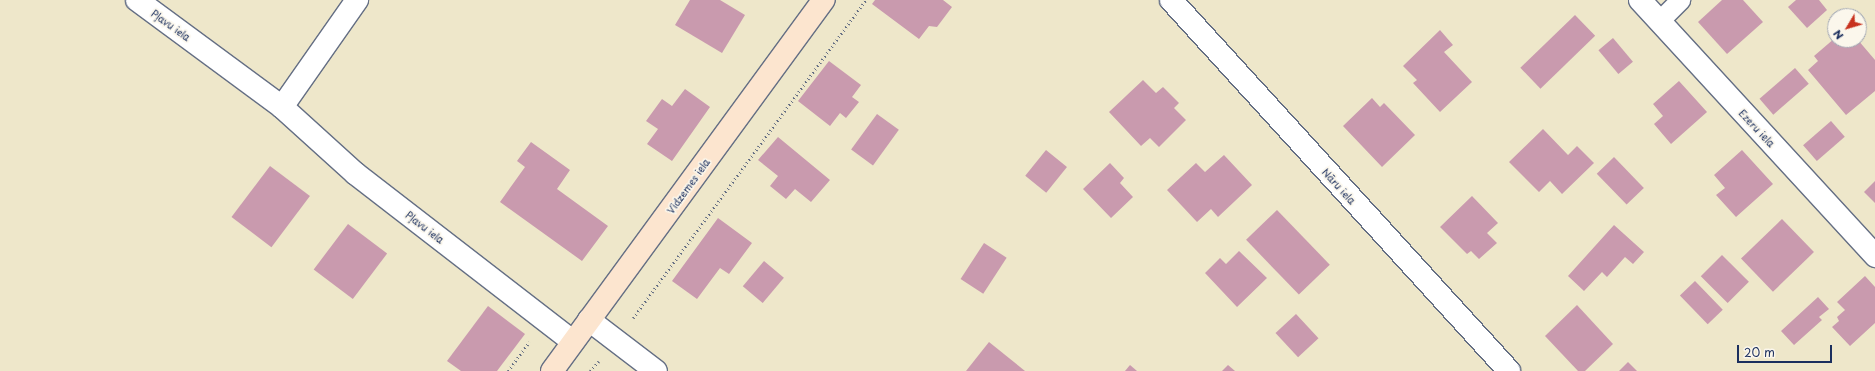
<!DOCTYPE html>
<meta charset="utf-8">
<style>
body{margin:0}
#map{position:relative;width:1875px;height:371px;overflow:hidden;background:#eee7ca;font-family:"Playpen Sans",sans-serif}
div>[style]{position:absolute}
.building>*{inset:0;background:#c99aae;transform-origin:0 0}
.path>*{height:2.5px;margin-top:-1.25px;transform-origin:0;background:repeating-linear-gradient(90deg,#656f84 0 1px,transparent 0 4px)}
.roads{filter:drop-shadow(1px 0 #656f84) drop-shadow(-1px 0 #656f84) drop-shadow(0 1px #656f84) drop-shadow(0 -1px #656f84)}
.lane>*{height:19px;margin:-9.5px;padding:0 9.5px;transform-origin:9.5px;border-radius:9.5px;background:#fff}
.street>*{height:22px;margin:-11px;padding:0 11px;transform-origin:11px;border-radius:11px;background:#fff}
.secondary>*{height:22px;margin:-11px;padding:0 11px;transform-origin:11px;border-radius:11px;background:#fce5cf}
span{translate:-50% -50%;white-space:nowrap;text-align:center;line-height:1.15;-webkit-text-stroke:3.5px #fbf7ec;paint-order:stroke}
.street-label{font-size:10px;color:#1b2f5e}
.north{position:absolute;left:1827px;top:8px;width:40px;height:40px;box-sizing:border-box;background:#fbf7ec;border:1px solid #a1a7b3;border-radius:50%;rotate:232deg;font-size:11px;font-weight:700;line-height:16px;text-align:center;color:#1b2f5e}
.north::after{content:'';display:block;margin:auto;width:14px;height:18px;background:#c8321e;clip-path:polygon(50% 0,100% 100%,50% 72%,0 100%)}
.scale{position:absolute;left:1737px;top:345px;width:95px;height:18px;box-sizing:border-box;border:2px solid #1b2f5e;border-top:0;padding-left:5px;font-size:12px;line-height:14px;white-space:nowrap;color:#1b2f5e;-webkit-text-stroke:3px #fbf7ec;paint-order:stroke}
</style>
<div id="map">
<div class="building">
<i style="clip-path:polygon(690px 0,720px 0,745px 15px,722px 53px,675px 25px)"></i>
<i style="clip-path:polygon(875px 0,943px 0,952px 7px,937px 27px,929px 26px,919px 39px,872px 4px)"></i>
<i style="clip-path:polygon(1722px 0,1743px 0,1763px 22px,1727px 54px,1698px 22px)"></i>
<i style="clip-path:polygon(1796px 0,1819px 0,1827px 10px,1807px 28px,1788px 7px)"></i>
<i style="left:1575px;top:15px;width:29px;height:76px;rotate:46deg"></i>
<i style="clip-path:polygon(1440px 30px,1453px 45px,1444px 52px,1472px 82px,1440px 112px,1413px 83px,1417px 80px,1403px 66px)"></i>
<i style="left:1613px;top:38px;width:31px;height:19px;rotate:50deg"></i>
<i style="clip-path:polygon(1835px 38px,1835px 40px,1858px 40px,1875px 60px,1875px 91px,1846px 115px,1808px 70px,1818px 61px,1814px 56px)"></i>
<i style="clip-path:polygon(829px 61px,861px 85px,852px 97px,859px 102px,846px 118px,840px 113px,830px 126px,798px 101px)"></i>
<i style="left:1795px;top:68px;width:21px;height:47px;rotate:49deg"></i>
<i style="clip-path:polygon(1143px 80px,1156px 93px,1163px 87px,1179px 103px,1174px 108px,1186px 120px,1159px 147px,1150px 138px,1141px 146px,1109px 112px)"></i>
<i style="clip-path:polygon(1679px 81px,1707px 112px,1671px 144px,1654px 124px,1663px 116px,1653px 104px)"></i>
<i style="clip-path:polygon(685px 89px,710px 107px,672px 161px,647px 144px,658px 129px,646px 121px,662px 99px,672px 106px)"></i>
<i style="clip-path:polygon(1372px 98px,1380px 107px,1384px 103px,1415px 135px,1382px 167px,1343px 126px)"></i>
<i style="left:877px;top:114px;width:27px;height:44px;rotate:36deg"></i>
<i style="left:1831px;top:121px;width:21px;height:37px;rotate:49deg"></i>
<i style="clip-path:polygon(1543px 129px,1568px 155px,1577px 146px,1594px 163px,1562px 194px,1550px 181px,1539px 192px,1509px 162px)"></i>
<i style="clip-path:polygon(778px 137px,830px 180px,811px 202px,795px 189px,786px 199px,770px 186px,778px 176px,758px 160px)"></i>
<i style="clip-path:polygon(531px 142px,570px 170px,557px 189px,608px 226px,582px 261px,500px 202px,525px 167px,517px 161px)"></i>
<i style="left:1046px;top:150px;width:27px;height:33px;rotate:39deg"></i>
<i style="clip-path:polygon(1742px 150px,1773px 184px,1736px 217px,1716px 195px,1725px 188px,1714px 175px)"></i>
<i style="clip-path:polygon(1224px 155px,1252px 185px,1218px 217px,1211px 209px,1197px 222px,1167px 190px,1196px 163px,1205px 172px)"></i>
<i style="left:1614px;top:157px;width:43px;height:24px;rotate:46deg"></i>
<i style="clip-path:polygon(1110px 163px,1124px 178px,1120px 183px,1133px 197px,1111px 218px,1083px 189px)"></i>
<i style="left:270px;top:166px;width:50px;height:64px;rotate:37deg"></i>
<i style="clip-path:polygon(1875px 181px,1875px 203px,1864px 192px)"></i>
<i style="clip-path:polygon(1472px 196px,1498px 223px,1487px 233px,1497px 243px,1479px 259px,1471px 251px,1467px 254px,1440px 227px)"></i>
<i style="left:1277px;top:210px;width:76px;height:43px;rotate:46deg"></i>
<i style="clip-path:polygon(718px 218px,752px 243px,729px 274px,720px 268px,697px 299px,672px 281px)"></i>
<i style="left:1782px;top:219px;width:46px;height:57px;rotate:46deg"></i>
<i style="left:348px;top:224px;width:49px;height:57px;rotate:37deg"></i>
<i style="clip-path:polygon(1614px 225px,1644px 252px,1633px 264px,1625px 257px,1607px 277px,1602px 272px,1584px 291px,1568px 276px)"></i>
<i style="left:984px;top:243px;width:27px;height:43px;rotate:33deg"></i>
<i style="clip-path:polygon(1239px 251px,1267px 278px,1237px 307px,1205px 273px,1220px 258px,1226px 264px)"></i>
<i style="left:1722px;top:255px;width:38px;height:30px;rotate:45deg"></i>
<i style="left:764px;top:261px;width:26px;height:33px;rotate:40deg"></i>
<i style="clip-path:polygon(1865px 276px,1875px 287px,1875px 323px,1850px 346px,1832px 327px,1839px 321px,1837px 317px,1845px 310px,1837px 302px)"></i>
<i style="left:1695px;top:281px;width:40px;height:21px;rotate:46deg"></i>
<i style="clip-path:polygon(1818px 297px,1829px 309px,1819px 317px,1822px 320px,1794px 345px,1781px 331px)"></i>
<i style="clip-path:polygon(1577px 305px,1613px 344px,1585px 371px,1578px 371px,1545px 336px)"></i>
<i style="clip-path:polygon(488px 306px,525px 334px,497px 371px,461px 371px,447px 361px)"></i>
<i style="left:1296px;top:314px;width:33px;height:28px;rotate:47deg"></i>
<i style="clip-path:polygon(989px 342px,1025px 371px,966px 371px)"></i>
<i style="clip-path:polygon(1628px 362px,1637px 371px,1619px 371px)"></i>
<i style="clip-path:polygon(1130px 365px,1137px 371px,1125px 371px)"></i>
<i style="clip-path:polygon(1228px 365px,1235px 371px,1222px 371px)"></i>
</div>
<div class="path">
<i style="left:633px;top:318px;width:394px;rotate:-53.8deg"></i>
<i style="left:508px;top:371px;width:36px;rotate:-54deg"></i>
<i style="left:590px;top:371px;width:13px;rotate:-48deg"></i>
</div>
<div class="roads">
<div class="lane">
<i style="left:1659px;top:21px;width:30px;rotate:-45deg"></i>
</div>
<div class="street">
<i style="left:137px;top:0;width:180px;rotate:36.4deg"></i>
<i style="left:282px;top:107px;width:100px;rotate:42.2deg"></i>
<i style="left:356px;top:174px;width:274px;rotate:37.7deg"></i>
<i style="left:1171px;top:0;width:502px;rotate:47.66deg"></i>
<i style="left:1640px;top:0;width:348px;rotate:47.4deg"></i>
<i style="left:282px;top:107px;width:131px;rotate:-55deg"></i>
<i style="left:589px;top:320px;width:84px;rotate:37.3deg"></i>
</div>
<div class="secondary">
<i style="left:552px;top:371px;width:460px;rotate:-53.8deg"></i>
</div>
</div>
<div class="street-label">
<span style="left:171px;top:25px;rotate:36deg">Pļavu iela</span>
<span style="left:1757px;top:128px;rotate:47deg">Ezeru iela</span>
<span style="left:688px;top:186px;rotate:-54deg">Vidzemes iela</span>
<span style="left:1339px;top:186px;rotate:48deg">Nāru iela</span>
<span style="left:425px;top:227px;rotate:38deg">Pļavu iela</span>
</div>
<div class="north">N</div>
<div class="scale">20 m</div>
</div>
